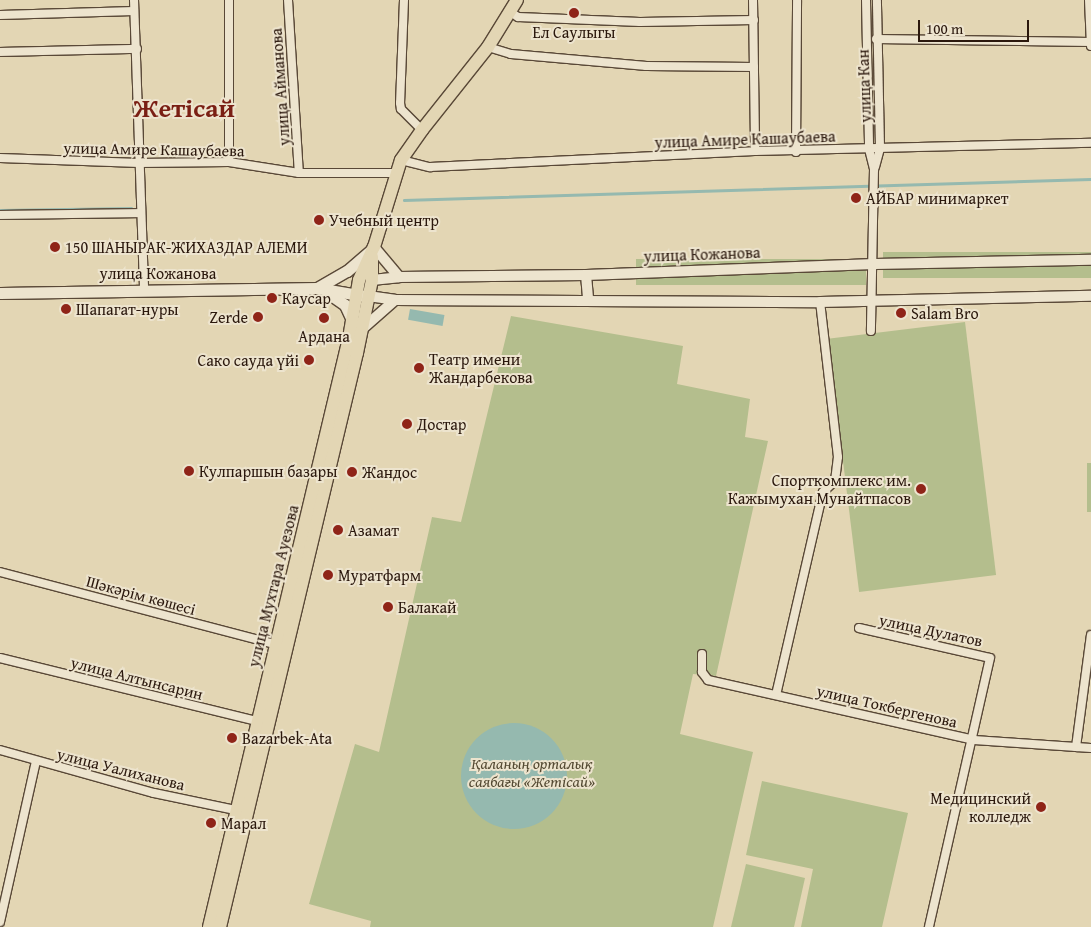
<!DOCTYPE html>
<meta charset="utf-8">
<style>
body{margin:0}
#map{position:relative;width:1091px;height:927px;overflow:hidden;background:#e3d6b4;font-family:"Gentium Book Plus",serif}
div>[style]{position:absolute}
.green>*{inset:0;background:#b4be8d;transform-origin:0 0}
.water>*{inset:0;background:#95b9af;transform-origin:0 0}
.round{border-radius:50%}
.stream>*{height:2.5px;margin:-1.25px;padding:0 1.25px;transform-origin:1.25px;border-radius:1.25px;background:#95b9af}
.roads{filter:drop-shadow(1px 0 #594837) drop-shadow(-1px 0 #594837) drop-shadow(0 1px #594837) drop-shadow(0 -1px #594837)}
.minor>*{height:8px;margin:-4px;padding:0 4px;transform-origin:4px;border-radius:4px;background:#ede4ce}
.tertiary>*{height:10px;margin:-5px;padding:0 5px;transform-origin:5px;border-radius:5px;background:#ede4ce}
.secondary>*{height:11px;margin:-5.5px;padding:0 5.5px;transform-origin:5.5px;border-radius:5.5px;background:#ede4ce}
.primary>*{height:12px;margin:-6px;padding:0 6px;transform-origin:6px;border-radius:6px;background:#e3d6b4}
.dots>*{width:14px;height:14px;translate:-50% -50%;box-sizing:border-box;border:2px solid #ede4ce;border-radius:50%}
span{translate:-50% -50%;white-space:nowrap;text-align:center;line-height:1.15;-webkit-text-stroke:4px #ede4ce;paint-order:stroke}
.poi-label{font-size:16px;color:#2b180d}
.left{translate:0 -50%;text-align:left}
.right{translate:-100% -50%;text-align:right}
.street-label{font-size:16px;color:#2b180d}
.park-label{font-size:16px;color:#544a33;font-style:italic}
.town-label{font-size:26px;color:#7a1f14;font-weight:700}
.scale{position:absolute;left:918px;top:20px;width:111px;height:22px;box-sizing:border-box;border:2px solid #2b180d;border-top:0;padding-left:6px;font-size:15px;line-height:18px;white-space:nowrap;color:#2b180d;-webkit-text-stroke:4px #ede4ce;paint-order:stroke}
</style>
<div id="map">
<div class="green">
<i style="left:1091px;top:252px;width:26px;height:208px;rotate:90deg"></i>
<i style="left:866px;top:259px;width:26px;height:230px;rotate:90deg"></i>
<i style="clip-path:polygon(511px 316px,683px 346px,677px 384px,750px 399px,745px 437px,768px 441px,716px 676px,693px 674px,680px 734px,753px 752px,713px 927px,370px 927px,371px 921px,309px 904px,355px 744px,379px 752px,432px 517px,461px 522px)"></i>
<i style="left:965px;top:322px;width:255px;height:138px;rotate:83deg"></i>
<i style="left:1087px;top:463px;width:4px;height:49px"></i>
<i style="clip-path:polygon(762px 781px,908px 813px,882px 927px,801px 927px,813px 869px,746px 855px)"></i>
<i style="clip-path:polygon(746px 864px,805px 878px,794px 927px,731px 927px)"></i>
</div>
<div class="water">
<i style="left:410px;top:309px;width:35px;height:11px;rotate:10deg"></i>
<i class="round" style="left:461px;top:723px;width:106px;height:106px"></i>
</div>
<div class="stream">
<i style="left:404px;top:200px;width:687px;rotate:-1.75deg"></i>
<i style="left:0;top:210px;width:131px;rotate:-0.9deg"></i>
</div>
<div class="roads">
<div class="minor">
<i style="left:134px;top:0;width:288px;rotate:88deg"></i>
<i style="left:288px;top:0;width:173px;rotate:86.4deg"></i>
<i style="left:404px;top:0;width:103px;rotate:92.2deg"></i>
<i style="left:400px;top:103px;width:6px;rotate:81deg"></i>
<i style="left:401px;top:109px;width:30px;rotate:45deg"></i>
<i style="left:753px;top:0;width:151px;rotate:89.2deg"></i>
<i style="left:866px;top:0;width:149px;rotate:88.8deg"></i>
<i style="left:869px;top:149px;width:21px;rotate:76deg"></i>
<i style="left:874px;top:169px;width:162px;rotate:91.1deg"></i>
<i style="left:1089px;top:0;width:46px;rotate:87.5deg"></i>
<i style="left:512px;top:13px;width:7px;rotate:34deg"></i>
<i style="left:518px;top:17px;width:122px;rotate:2.3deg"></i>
<i style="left:640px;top:22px;width:114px;rotate:-1deg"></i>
<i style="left:0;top:15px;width:134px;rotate:-1.7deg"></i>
<i style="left:876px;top:39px;width:215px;rotate:0.8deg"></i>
<i style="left:488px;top:47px;width:24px;rotate:17deg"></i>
<i style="left:511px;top:54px;width:136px;rotate:5.1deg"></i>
<i style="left:646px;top:66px;width:108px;rotate:0.5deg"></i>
<i style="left:0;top:52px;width:137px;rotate:-1.3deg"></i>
<i style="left:796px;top:152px;width:152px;rotate:-89.6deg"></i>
<i style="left:0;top:158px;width:139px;rotate:2.1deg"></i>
<i style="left:139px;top:163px;width:90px;rotate:-0.6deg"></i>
<i style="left:229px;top:162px;width:71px;rotate:8.9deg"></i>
<i style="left:299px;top:173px;width:97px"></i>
<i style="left:401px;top:160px;width:30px;rotate:14deg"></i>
<i style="left:430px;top:167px;width:325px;rotate:-2.8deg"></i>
<i style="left:755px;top:151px;width:336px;rotate:-1.4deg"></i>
<i style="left:229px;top:162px;width:162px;rotate:-90deg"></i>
<i style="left:875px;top:167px;width:20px;rotate:-75deg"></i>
<i style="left:880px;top:148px;width:148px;rotate:-91.2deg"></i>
<i style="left:0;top:215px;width:141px;rotate:-0.8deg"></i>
<i style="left:0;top:572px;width:284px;rotate:14.7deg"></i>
<i style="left:859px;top:628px;width:134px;rotate:12.9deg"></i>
<i style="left:990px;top:658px;width:276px;rotate:102.8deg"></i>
<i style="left:702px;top:654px;width:18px;rotate:90deg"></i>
<i style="left:702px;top:672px;width:10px;rotate:53deg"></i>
<i style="left:708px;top:680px;width:273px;rotate:12.7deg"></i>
<i style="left:974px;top:740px;width:117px;rotate:3.9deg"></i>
<i style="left:0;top:658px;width:269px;rotate:13.8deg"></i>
<i style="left:776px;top:695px;width:208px;rotate:-77deg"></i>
<i style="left:823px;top:492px;width:16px;rotate:-43deg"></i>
<i style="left:835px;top:481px;width:24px;rotate:-83deg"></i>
<i style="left:838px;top:457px;width:156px;rotate:-96.6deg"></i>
<i style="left:1076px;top:747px;width:113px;rotate:-82.4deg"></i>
<i style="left:0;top:750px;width:160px;rotate:15.6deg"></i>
<i style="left:154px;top:793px;width:88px;rotate:11.8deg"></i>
<i style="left:0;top:922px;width:165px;rotate:-77.4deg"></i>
</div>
<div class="tertiary">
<i style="left:374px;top:247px;width:39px;rotate:50deg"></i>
<i style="left:586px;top:275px;width:24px;rotate:85deg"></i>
<i style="left:372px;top:280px;width:27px;rotate:-6deg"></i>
<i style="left:399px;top:277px;width:187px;rotate:-0.6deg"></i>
<i style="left:586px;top:275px;width:289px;rotate:-2.2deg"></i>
<i style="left:875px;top:264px;width:216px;rotate:-1.1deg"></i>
<i style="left:368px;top:296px;width:27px;rotate:8deg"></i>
<i style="left:395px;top:300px;width:425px;rotate:0.3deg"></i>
<i style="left:820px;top:302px;width:271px;rotate:-1.3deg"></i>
<i style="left:361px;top:330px;width:45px;rotate:-41.4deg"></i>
</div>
<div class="secondary">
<i style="left:317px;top:288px;width:34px;rotate:-30deg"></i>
<i style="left:347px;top:271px;width:33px;rotate:-41deg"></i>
<i style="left:0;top:293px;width:317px;rotate:-0.9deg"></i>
<i style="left:317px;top:288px;width:49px;rotate:9.5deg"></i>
<i style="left:328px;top:293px;width:21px;rotate:35deg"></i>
<i style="left:345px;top:305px;width:17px;rotate:65deg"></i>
</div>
<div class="primary">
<i style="left:209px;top:927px;width:605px;rotate:-76.63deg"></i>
<i style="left:349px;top:338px;width:59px;rotate:-80.2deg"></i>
<i style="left:359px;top:280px;width:36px;rotate:-66deg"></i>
<i style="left:374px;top:247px;width:91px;rotate:-72.8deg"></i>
<i style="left:401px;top:160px;width:37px;rotate:-55deg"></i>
<i style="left:422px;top:130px;width:106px;rotate:-51.5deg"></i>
<i style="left:488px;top:47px;width:55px;rotate:-58.3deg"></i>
<i style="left:220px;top:927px;width:590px;rotate:-76.58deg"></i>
<i style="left:357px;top:353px;width:75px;rotate:-78.4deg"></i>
<i style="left:372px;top:280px;width:23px;rotate:-90deg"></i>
</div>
</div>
<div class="dots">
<i style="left:574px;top:13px;background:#8f2418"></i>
<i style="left:856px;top:198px;background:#8f2418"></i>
<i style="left:319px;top:220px;background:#8f2418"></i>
<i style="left:55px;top:247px;background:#8f2418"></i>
<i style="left:272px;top:298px;background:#8f2418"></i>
<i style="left:66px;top:309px;background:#8f2418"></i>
<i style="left:901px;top:313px;background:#8f2418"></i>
<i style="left:258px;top:317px;background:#8f2418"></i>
<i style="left:324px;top:318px;background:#8f2418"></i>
<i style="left:309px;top:360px;background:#8f2418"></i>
<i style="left:419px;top:368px;background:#8f2418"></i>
<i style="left:407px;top:424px;background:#8f2418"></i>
<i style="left:189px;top:471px;background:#8f2418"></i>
<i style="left:352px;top:472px;background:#8f2418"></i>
<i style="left:921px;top:489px;background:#8f2418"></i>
<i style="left:338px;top:530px;background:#8f2418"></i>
<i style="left:328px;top:575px;background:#8f2418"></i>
<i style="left:388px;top:607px;background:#8f2418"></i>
<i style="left:232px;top:738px;background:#8f2418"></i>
<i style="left:1041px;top:807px;background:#8f2418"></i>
<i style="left:211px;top:823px;background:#8f2418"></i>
</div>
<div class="poi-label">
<span style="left:574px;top:32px">Ел Саулыгы</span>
<span class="left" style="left:866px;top:198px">АЙБАР минимаркет</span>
<span class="left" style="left:329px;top:220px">Учебный центр</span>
<span class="left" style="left:65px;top:247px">150 ШАНЫРАК-ЖИХАЗДАР АЛЕМИ</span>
<span class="left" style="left:282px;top:298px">Каусар</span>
<span class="left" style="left:76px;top:309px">Шапагат-нуры</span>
<span class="left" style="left:911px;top:313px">Salam Bro</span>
<span class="right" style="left:248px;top:317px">Zerde</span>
<span style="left:324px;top:336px">Ардана</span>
<span class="left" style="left:429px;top:368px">Театр имени<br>Жандарбекова</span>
<span class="right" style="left:299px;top:360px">Сако сауда үйі</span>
<span class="left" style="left:417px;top:424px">Достар</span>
<span class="left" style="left:199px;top:471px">Кулпаршын базары</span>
<span class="left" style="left:362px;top:472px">Жандос</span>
<span class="right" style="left:911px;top:489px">Спорткомплекс им.<br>Кажымухан Мунайтпасов</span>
<span class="left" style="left:348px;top:530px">Азамат</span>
<span class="left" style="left:338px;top:575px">Муратфарм</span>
<span class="left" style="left:398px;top:607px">Балакай</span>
<span class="left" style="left:242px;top:738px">Bazarbek-Ata</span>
<span class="right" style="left:1031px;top:807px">Медицинский<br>колледж</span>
<span class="left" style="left:221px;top:823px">Марал</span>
</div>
<div class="street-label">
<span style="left:864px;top:86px;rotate:-92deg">улица Кан</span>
<span style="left:280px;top:87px;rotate:-94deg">улица Айманова</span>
<span style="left:745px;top:139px;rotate:-2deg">улица Амире Кашаубаева</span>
<span style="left:154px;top:149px;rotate:1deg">улица Амире Кашаубаева</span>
<span style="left:702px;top:254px;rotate:-2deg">улица Кожанова</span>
<span style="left:158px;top:273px">улица Кожанова</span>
<span style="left:273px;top:586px;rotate:-76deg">улица Мухтара Ауезова</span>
<span style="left:141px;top:595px;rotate:15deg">Шәкәрім көшесі</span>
<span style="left:931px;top:630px;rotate:12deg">улица Дулатов</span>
<span style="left:137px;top:678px;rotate:14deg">улица Алтынсарин</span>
<span style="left:887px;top:706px;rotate:13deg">улица Токбергенова</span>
<span style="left:121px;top:769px;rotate:14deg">улица Уалиханова</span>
</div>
<div class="park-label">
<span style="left:532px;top:772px">Қаланың орталық<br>саябағы «Жетісай»</span>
</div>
<div class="town-label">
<span style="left:184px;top:108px">Жетісай</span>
</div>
<div class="scale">100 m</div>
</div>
